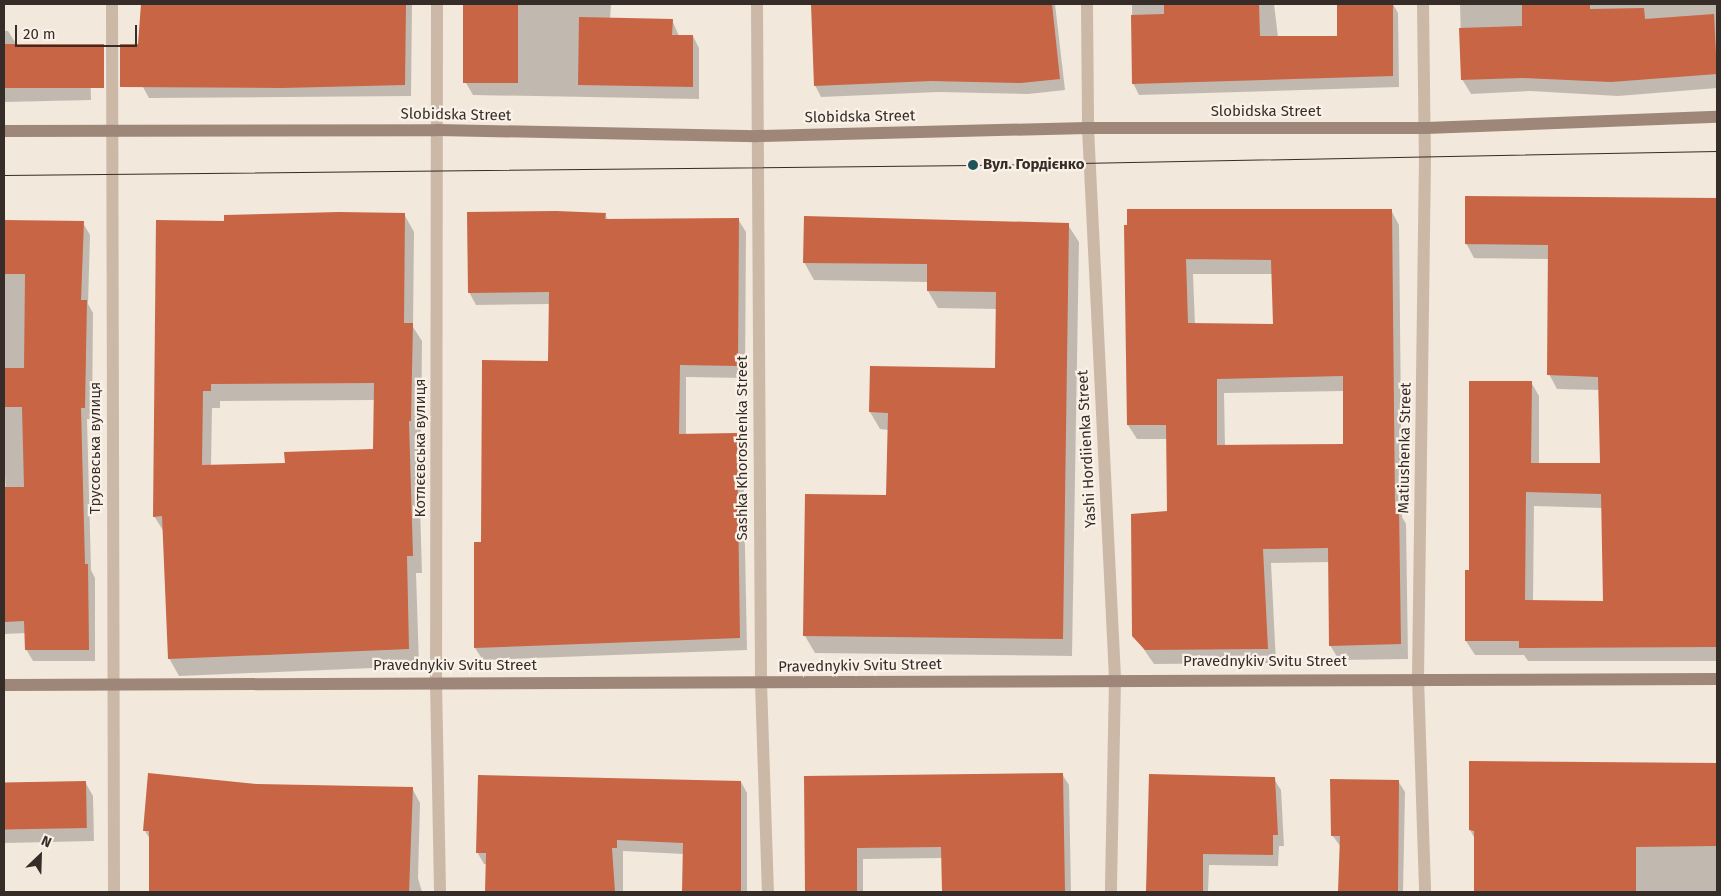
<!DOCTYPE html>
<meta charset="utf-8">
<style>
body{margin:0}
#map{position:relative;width:1721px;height:896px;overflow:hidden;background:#f2e8dc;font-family:"Fira Sans",sans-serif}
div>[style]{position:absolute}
.shadow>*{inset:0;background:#0003}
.building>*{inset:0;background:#c76544;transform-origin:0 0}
.street>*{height:12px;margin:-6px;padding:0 6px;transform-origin:6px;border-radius:6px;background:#cbb8a7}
.secondary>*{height:12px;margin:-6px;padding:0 6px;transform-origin:6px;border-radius:6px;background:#9e8779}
.tram>*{height:1px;margin:-0.5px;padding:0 0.5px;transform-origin:0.5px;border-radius:0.5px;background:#372d28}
.dots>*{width:14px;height:14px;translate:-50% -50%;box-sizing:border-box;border:2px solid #faf2e8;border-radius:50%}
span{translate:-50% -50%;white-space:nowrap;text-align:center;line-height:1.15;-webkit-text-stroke:4.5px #faf2e8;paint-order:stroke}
.street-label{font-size:15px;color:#372d28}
.poi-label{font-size:15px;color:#372d28;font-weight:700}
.left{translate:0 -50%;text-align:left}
.frame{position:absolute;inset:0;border:5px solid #372d28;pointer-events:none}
.north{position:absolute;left:15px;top:831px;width:50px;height:50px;-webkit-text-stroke:4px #faf2e8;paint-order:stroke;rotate:24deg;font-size:14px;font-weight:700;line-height:20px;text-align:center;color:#372d28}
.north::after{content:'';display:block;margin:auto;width:18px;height:22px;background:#372d28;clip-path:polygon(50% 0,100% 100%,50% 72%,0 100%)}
.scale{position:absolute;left:15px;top:25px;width:122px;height:22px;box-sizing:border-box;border:2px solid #372d28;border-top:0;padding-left:6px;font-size:15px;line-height:18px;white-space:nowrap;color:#372d28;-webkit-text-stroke:4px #faf2e8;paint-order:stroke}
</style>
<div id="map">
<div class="shadow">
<i style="clip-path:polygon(143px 4px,412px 4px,411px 96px,149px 98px,143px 87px)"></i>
<i style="clip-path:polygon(465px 4px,611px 4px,610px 19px,672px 20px,679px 36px,693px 36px,699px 48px,699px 99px,473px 95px,466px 83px)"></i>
<i style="clip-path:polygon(812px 4px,1055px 4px,1065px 90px,1028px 94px,938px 92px,821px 97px,815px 85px)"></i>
<i style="clip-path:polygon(1132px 4px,1274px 4px,1278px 37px,1339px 37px,1339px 4px,1393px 4px,1398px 13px,1399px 87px,1139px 95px,1133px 83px)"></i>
<i style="clip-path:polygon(1460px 4px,1717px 4px,1717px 88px,1618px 96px,1530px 91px,1471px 94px,1462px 79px)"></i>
<i style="clip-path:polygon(4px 31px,8px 31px,17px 45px,90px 60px,91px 100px,4px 102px)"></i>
<i style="clip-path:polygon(evenodd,1466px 197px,1717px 199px,1717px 661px,1528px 661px,1524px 655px,1475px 655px,1466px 641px,1470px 571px,1531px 382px,1539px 396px,1539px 464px,1602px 464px,1600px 390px,1557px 389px,1549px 374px,1549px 259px,1474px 258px,1466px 243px,1466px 197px,1534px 506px,1602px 508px,1604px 602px,1533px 602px,1534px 506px)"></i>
<i style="clip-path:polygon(evenodd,1391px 210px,1399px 225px,1402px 517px,1406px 524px,1408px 659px,1339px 660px,1330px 645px,1330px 562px,1271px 563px,1276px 663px,1154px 664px,1134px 635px,1168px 512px,1167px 439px,1137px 439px,1128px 425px,1126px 226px,1391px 210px,1193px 274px,1273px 274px,1274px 325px,1195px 325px,1193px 274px,1391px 210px,1344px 391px,1344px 445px,1225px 446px,1224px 393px,1344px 391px)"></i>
<i style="clip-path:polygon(evenodd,404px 214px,414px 232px,413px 327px,422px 341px,421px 438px,418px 438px,422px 573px,416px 573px,419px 666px,179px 676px,169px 658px,164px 532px,154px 516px,226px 223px,404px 214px,375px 400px,374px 451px,286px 464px,211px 466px,212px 408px,220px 408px,220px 401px,375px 400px)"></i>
<i style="clip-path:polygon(605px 214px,608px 220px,738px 219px,746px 232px,745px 378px,686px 377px,686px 435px,736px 435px,743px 447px,747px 650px,483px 660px,475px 648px,482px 543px,549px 363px,550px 304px,476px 305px,469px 292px)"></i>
<i style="clip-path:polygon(4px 222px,83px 223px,90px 235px,88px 304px,93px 313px,92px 419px,87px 419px,91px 570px,95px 578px,95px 661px,33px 661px,26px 649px,26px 633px,4px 634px,4px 541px,8px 540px,4px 452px)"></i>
<i style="clip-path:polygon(1068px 225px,1079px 242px,1072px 656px,815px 653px,805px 636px,888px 496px,889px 430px,880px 429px,870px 412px,996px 369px,997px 309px,938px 308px,928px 291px,928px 282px,814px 280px,804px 262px)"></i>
<i style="clip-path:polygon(1470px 762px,1717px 765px,1717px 892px,1475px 892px,1475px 839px,1470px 830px)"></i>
<i style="clip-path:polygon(1062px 774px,1069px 785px,1071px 892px,943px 892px,943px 858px,863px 859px,863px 892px,806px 892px,805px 778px)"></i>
<i style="clip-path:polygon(1150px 775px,1274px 779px,1281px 790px,1284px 846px,1279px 846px,1278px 866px,1209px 865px,1208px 892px,1147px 892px)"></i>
<i style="clip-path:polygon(1398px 781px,1405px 792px,1403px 892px,1340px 892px,1341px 847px,1332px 835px)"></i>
<i style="clip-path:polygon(85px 782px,93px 796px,94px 841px,4px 843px,4px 784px)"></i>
<i style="clip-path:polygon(741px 782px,747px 793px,747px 892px,683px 892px,684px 854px,623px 851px,623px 892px,487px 892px,487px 864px,484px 864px,477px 852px)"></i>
<i style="clip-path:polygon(257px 785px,412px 788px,420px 803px,418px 878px,422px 892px,151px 892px,151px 841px,145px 831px)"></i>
<i style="clip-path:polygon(85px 891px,86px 892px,22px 892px)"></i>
</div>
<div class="building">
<i style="clip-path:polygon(141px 4px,406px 4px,405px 85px,282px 88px,120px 87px,120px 44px,138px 44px)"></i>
<i style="left:463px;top:4px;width:55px;height:79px"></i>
<i style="clip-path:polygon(811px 4px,1052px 4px,1060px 79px,1021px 83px,931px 81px,814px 86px)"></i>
<i style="clip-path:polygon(1164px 4px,1259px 4px,1260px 36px,1337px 36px,1337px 4px,1393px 4px,1393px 76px,1132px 84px,1131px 15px,1164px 14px)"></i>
<i style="clip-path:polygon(1522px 4px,1590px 4px,1590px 9px,1644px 8px,1645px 19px,1714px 14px,1717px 74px,1611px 82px,1522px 78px,1461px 80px,1459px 28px,1522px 26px)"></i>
<i style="clip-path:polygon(579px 17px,673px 19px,672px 35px,693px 35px,693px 87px,578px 85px)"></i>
<i style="left:4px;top:44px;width:100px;height:44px"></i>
<i style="clip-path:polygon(evenodd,1465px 196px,1717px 198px,1717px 647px,1519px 648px,1519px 641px,1465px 641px,1465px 570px,1469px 570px,1469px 381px,1532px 381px,1531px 463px,1600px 463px,1598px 377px,1547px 375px,1548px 245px,1465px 244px,1465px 196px,1526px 492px,1601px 494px,1603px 601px,1525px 600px,1526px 492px)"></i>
<i style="clip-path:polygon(evenodd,1127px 209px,1392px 209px,1395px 508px,1399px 508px,1401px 644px,1329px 646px,1328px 548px,1263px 549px,1268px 649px,1145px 650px,1132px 636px,1131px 514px,1167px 511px,1166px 425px,1127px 425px,1124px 225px,1127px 225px,1127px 209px,1186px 259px,1271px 260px,1273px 324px,1188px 323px,1186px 259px,1127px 209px,1343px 376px,1343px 444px,1217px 445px,1217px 379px,1343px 376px)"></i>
<i style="clip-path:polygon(556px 211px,606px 213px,605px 219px,739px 218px,738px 366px,680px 365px,679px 434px,737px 433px,740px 638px,474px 648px,474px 542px,481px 542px,482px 360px,548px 361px,549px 292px,468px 293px,467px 212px)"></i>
<i style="clip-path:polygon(evenodd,339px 212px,405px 213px,404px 323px,413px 323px,411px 421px,409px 421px,413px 556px,407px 556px,409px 649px,168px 659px,162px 516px,153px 517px,156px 220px,224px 221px,224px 215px,339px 212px,374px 383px,373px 449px,284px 452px,285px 463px,202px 465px,203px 391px,211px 391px,211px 384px,374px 383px)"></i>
<i style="clip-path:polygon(804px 216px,1069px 223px,1063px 639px,803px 636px,805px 494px,886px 495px,888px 413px,869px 412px,870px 366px,995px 368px,996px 292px,927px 291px,927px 264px,803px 263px)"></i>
<i style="clip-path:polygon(4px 220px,84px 221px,81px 300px,87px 300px,85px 408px,81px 408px,85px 564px,88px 564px,89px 650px,25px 650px,24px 621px,4px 622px,5px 487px,24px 487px,22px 407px,4px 407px,4px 368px,24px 368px,25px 274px,4px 274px)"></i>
<i style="clip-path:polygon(1469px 761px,1717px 763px,1717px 846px,1636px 847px,1636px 892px,1474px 892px,1474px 831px,1469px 830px)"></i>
<i style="clip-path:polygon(148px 773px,257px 784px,413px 787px,409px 892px,149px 892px,149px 831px,143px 831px)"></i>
<i style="clip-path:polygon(1063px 773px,1065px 892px,942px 892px,941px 847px,857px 848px,857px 892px,805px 892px,804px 776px)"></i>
<i style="clip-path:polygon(1149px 774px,1275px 777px,1278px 835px,1273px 835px,1273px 855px,1203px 854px,1203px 892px,1146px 892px)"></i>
<i style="clip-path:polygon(478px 775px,741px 781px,741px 892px,682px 892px,683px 843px,617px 840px,617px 848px,612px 848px,615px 892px,485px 892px,486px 853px,476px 853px)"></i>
<i style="clip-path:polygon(1330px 779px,1399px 780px,1398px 892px,1338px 892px,1340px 836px,1331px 836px)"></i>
<i style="left:86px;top:781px;width:47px;height:82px;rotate:89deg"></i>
</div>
<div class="street">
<i style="left:112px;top:4px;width:888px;rotate:89.87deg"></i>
<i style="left:437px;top:4px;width:678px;rotate:90.08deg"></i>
<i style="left:436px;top:682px;width:210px;rotate:88.9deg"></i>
<i style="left:757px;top:4px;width:679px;rotate:89.66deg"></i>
<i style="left:761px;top:683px;width:209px;rotate:88.1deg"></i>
<i style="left:1087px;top:4px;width:124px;rotate:89.5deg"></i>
<i style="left:1088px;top:128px;width:552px;rotate:87.19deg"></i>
<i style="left:1115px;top:679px;width:213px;rotate:91.1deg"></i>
<i style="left:1423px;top:4px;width:153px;rotate:89.3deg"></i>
<i style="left:1425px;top:157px;width:521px;rotate:90.77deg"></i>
<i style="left:1418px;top:678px;width:214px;rotate:88.1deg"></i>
</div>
<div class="secondary">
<i style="left:4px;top:131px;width:433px;rotate:-0.1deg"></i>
<i style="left:437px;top:130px;width:320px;rotate:1.1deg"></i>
<i style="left:757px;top:136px;width:331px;rotate:-1.4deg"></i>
<i style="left:1088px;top:128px;width:338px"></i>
<i style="left:1426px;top:128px;width:291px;rotate:-2.2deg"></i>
<i style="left:4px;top:685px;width:1713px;rotate:-0.2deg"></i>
</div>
<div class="tram">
<i style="left:4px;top:175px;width:969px;rotate:-0.59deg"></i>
<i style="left:973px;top:165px;width:744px;rotate:-1.08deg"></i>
</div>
<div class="dots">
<i style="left:973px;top:165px;background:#1d5559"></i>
</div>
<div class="street-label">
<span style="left:1266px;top:112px">Slobidska Street</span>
<span style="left:456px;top:115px;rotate:1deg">Slobidska Street</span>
<span style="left:860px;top:117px;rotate:-1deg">Slobidska Street</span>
<span style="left:96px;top:448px;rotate:-90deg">Трусовська вулиця</span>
<span style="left:421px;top:448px;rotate:-90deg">Котлєєвська вулиця</span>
<span style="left:743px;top:448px;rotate:-90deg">Sashka Khoroshenka Street</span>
<span style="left:1405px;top:448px;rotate:-89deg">Matiushenka Street</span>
<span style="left:1087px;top:449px;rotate:-93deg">Yashi Hordiienka Street</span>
<span style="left:1265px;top:662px">Pravednykiv Svitu Street</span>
<span style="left:455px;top:666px">Pravednykiv Svitu Street</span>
<span style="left:860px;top:666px;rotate:-1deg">Pravednykiv Svitu Street</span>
</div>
<div class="poi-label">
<span class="left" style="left:983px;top:165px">Вул. Гордієнко</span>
</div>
<div class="frame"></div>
<div class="north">N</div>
<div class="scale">20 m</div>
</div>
